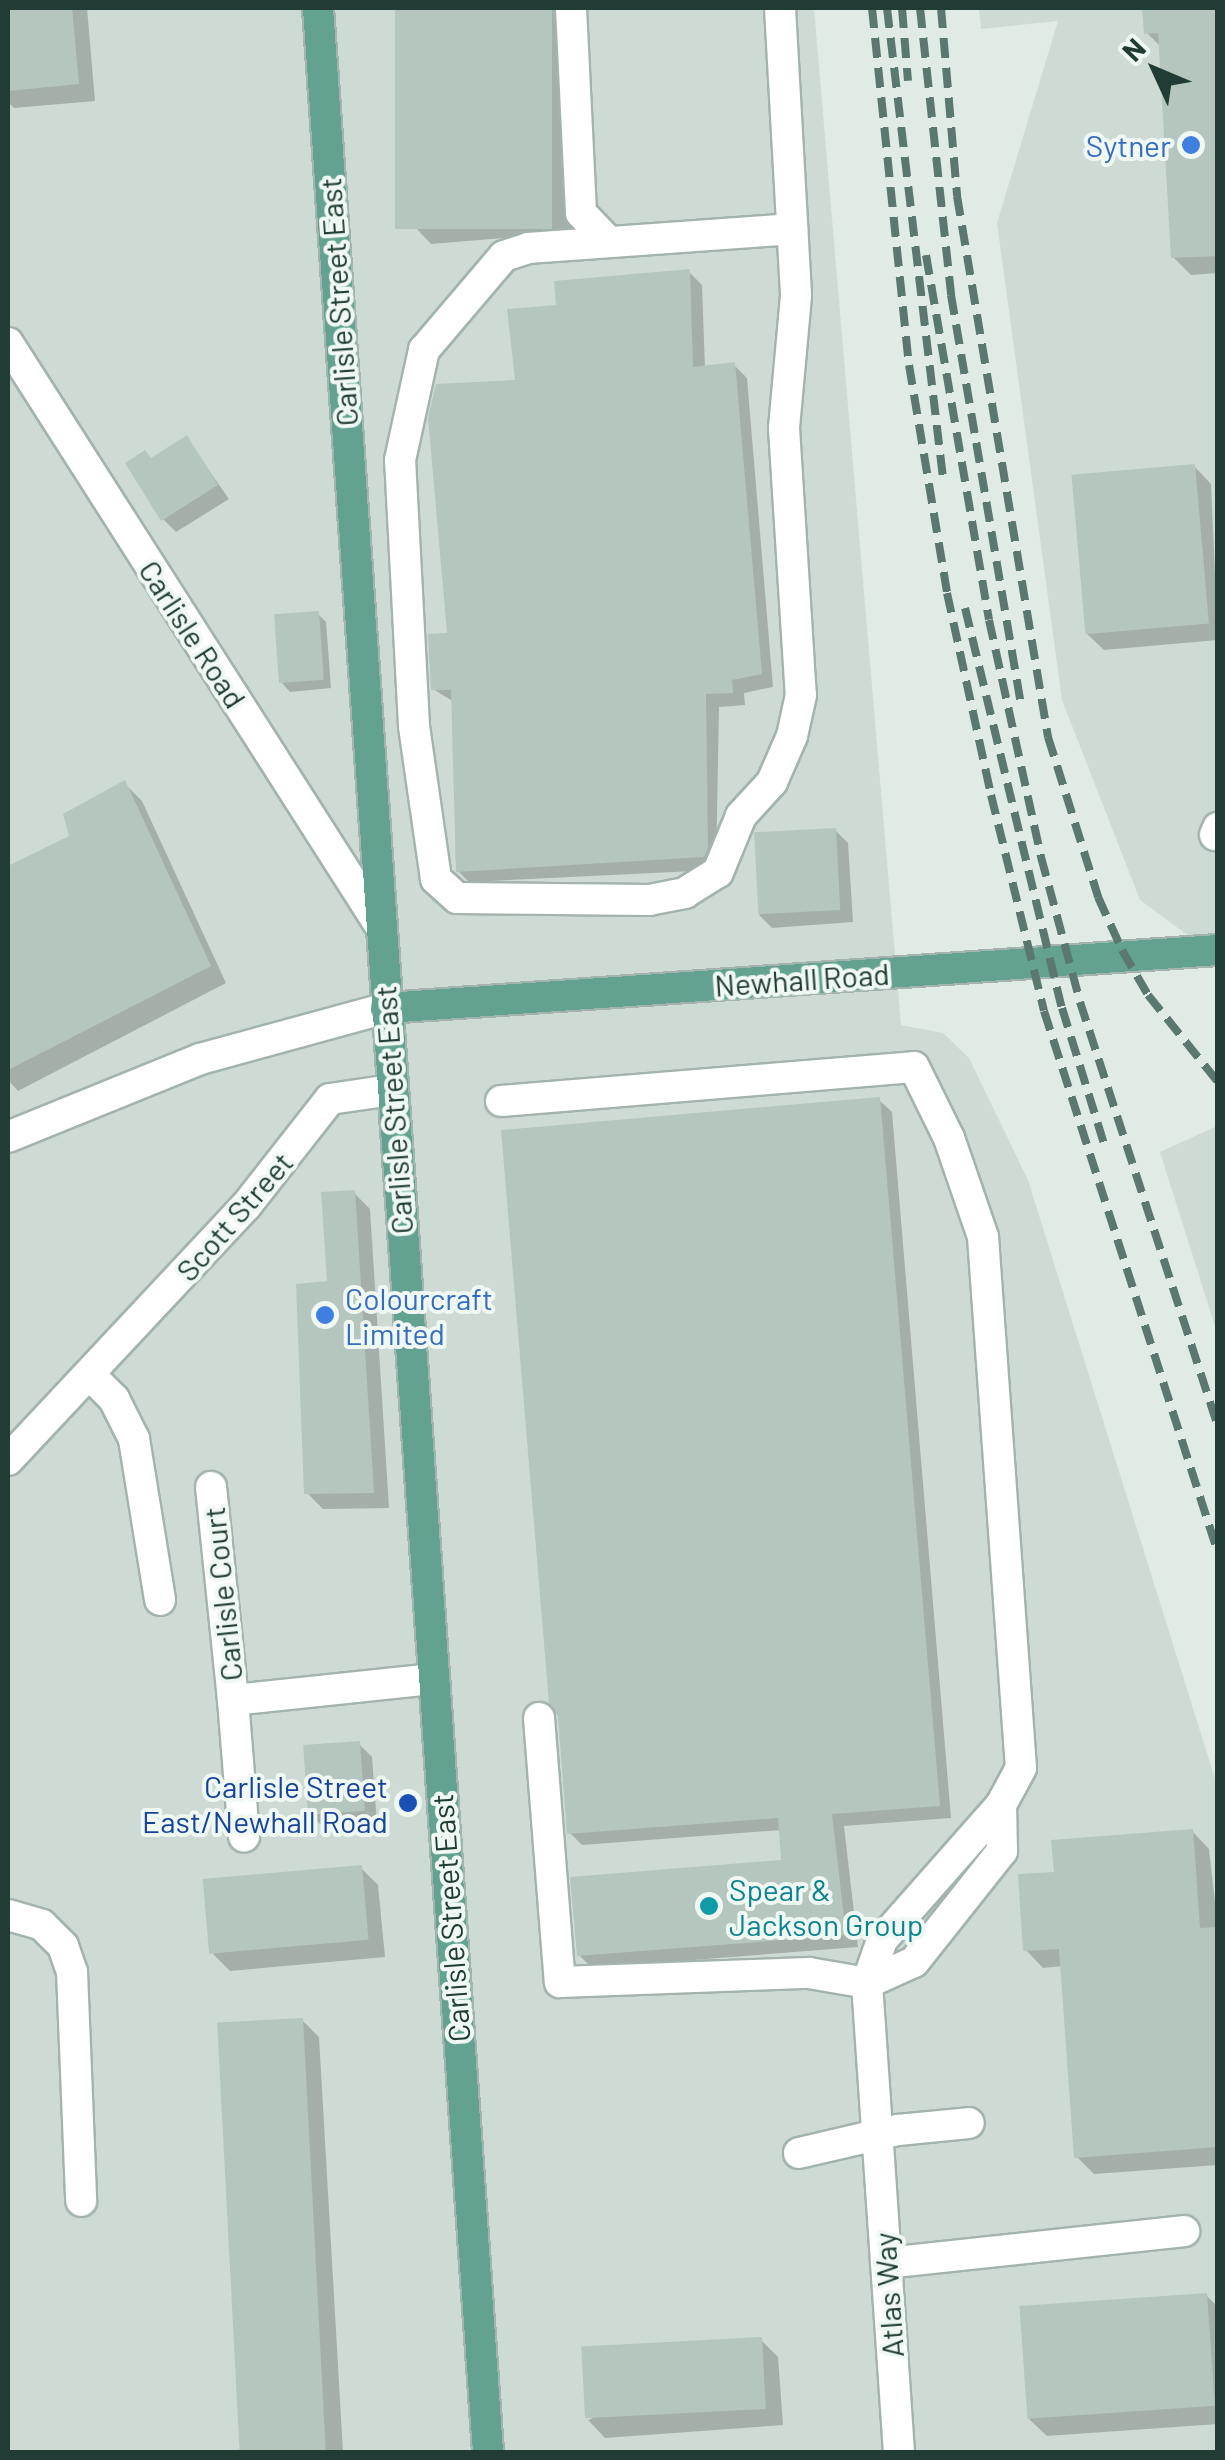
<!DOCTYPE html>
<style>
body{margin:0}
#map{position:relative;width:1225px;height:2460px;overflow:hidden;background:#e0ebe6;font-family:Barlow,sans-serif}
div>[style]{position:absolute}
.built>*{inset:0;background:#cedbd5}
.shadow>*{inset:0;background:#0003}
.building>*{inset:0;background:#b5c6bf;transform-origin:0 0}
.roads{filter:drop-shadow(2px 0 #a3b3ad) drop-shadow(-2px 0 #a3b3ad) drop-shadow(0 2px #a3b3ad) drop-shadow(0 -2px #a3b3ad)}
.minor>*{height:30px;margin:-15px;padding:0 15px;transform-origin:15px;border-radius:15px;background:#fff}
.major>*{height:30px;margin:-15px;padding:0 15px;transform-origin:15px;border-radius:15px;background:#63a290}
.rail>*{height:8px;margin-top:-4px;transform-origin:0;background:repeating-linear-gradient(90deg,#5a786f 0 20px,transparent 0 30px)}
.dots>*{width:28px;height:28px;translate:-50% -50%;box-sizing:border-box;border:5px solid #f0f8f4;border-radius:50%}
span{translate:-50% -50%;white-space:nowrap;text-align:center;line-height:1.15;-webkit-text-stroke:8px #f0f8f4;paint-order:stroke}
.shop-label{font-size:30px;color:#366cbe}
.right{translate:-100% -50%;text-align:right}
.left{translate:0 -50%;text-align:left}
.street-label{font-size:30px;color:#203c34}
.transit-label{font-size:30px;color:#164399}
.culture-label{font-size:30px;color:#0d838f}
.frame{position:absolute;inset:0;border:10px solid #203c34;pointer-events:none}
.north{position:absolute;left:1105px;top:20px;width:100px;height:100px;-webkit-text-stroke:8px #f0f8f4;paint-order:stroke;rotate:314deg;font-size:28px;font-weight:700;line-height:40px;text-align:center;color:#203c34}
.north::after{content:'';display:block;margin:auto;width:35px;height:45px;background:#203c34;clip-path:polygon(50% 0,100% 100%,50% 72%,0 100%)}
</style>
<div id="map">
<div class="built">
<i style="clip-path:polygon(8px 8px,814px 8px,901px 1025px,943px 1033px,969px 1058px,1028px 1180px,1217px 1785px,1217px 2452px,8px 2452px)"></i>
<i style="clip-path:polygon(979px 8px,1217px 8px,1217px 957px,1140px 900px,1062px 700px,997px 223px,1058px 21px,981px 29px)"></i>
<i style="clip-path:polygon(1217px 1126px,1217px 1333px,1160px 1152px)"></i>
</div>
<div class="shadow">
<i style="clip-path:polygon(8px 8px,87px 8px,95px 101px,14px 108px,8px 102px)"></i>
<i style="clip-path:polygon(397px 8px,570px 8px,579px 232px,431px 244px,414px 226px)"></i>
<i style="clip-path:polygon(1144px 8px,1218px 8px,1218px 273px,1191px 275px,1173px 257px,1161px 47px,1146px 32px)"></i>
<i style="clip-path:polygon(689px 272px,702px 285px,705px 368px,734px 365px,747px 378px,773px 687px,744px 693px,745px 705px,719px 707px,716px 870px,469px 882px,456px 869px,454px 702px,433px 689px,518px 382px,559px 308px)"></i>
<i style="clip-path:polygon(187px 439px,229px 499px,176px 532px,163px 519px,152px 460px)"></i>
<i style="clip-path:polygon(1194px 466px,1211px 484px,1218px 640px,1104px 650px,1086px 633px)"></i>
<i style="clip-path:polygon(318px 614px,326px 622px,331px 688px,290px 692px,282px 683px)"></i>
<i style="clip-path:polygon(124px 783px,142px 801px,226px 983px,18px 1091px,8px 1080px,8px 869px,72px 837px)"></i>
<i style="clip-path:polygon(835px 830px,848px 843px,853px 922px,772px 928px,759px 915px)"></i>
<i style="clip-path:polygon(879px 1100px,892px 1112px,951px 1818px,844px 1826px,858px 1947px,592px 1968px,579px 1955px,784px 1862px,782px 1830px,582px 1845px,569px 1832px)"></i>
<i style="clip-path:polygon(354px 1193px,370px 1209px,389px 1508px,323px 1509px,307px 1493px)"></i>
<i style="clip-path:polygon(359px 1744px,372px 1757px,377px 1823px,323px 1827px,310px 1814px)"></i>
<i style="clip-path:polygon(1192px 1831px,1209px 1849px,1218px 1929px,1218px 2165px,1094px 2174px,1077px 2157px,1063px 1966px,1043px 1968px,1026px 1950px,1056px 1874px)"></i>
<i style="clip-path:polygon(361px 1868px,378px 1885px,385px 1957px,230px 1971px,213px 1954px)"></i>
<i style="clip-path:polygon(302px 2020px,319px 2037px,343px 2452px,244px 2452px,220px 2025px)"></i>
<i style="clip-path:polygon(1206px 2295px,1218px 2307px,1218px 2424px,1047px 2436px,1029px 2419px)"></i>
<i style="clip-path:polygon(761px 2340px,778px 2357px,783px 2425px,605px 2438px,588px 2420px)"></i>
</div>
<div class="building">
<i style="clip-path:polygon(8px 8px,72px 8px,79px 84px,8px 91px)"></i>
<i style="left:395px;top:8px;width:157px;height:221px"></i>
<i style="clip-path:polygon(1142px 8px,1218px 8px,1218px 256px,1171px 258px,1158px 33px,1144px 34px)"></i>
<i style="clip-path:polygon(690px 269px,693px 367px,735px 362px,762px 674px,732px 680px,733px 693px,706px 694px,708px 848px,704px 857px,456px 872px,451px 690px,431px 690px,428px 634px,447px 633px,428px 418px,436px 384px,515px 380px,507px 309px,556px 305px,554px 281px)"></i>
<i style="clip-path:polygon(187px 435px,218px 485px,161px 521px,125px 463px,145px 450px,151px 458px)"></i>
<i style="left:1195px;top:464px;width:160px;height:124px;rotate:85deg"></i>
<i style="left:319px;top:611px;width:69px;height:45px;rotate:86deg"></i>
<i style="clip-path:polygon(125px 780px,211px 966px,8px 1070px,8px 866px,69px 836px,63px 814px)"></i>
<i style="left:836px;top:828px;width:82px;height:82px;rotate:87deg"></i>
<i style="clip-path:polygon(880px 1097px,940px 1806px,832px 1814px,846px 1935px,577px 1956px,570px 1877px,781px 1860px,778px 1818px,567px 1834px,558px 1717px,549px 1703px,501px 1130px)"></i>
<i style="clip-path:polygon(355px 1190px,374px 1493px,304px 1494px,296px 1284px,327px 1281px,321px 1192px)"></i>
<i style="left:360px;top:1741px;width:70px;height:57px;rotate:86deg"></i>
<i style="clip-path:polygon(1193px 1829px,1200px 1928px,1218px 1927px,1218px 2147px,1074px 2158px,1059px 1949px,1023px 1951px,1018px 1874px,1054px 1872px,1051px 1840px)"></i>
<i style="left:362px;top:1865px;width:75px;height:160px;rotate:85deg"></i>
<i style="left:303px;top:2018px;width:435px;height:86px;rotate:87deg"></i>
<i style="left:1207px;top:2293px;width:113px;height:188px;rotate:86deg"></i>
<i style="left:762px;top:2337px;width:72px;height:181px;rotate:87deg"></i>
</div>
<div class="roads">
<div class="minor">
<i style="left:571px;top:8px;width:205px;rotate:87.2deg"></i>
<i style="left:581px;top:213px;width:40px;rotate:46deg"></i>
<i style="left:780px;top:8px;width:288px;rotate:86.8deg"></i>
<i style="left:796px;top:296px;width:133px;rotate:95.2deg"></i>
<i style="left:784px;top:428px;width:268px;rotate:86.4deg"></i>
<i style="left:801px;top:695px;width:42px;rotate:102.4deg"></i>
<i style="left:792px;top:736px;width:50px;rotate:113.5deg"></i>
<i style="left:772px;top:782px;width:46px;rotate:132.4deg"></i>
<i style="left:741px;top:816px;width:61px;rotate:112.3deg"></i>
<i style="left:718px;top:872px;width:39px;rotate:148deg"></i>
<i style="left:685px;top:893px;width:36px;rotate:169deg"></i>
<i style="left:650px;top:900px;width:193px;rotate:-179.4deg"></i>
<i style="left:457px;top:898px;width:28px;rotate:-138deg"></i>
<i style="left:436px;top:879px;width:155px;rotate:-98.2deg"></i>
<i style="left:414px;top:726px;width:266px;rotate:-93deg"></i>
<i style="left:400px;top:460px;width:113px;rotate:-77.7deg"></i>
<i style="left:424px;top:350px;width:123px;rotate:-49.6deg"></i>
<i style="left:504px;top:256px;width:26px;rotate:-18deg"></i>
<i style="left:529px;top:248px;width:264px;rotate:-4.1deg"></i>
<i style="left:8px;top:343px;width:689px;rotate:57.44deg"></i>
<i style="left:1215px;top:835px;width:8px;rotate:-67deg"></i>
<i style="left:501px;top:1101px;width:414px;rotate:-4.7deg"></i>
<i style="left:914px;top:1067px;width:79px;rotate:63.8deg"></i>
<i style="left:949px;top:1138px;width:105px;rotate:71deg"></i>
<i style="left:983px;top:1237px;width:532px;rotate:85.91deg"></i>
<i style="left:1021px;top:1768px;width:42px;rotate:118.4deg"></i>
<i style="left:1001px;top:1805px;width:180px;rotate:131.4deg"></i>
<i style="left:882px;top:1940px;width:46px;rotate:109.2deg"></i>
<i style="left:867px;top:1983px;width:470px;rotate:86.1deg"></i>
<i style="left:8px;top:1137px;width:207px;rotate:-22.1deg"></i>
<i style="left:200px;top:1059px;width:193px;rotate:-15.3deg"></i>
<i style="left:91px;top:1376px;width:33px;rotate:45deg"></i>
<i style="left:114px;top:1399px;width:45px;rotate:63.4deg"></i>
<i style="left:134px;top:1439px;width:163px;rotate:80.8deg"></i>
<i style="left:8px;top:1460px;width:348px;rotate:-46.9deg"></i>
<i style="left:246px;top:1206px;width:136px;rotate:-51.9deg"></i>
<i style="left:330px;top:1099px;width:63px;rotate:-8.3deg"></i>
<i style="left:211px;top:1487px;width:214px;rotate:84.1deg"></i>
<i style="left:233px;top:1700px;width:201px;rotate:-6deg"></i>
<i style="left:233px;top:1700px;width:137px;rotate:85.4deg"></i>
<i style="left:539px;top:1718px;width:265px;rotate:85.5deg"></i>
<i style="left:560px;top:1982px;width:249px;rotate:-2.1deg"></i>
<i style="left:809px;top:1973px;width:59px;rotate:9.8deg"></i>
<i style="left:867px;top:1983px;width:51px;rotate:-24.1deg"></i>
<i style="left:914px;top:1962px;width:142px;rotate:-51.6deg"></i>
<i style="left:1002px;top:1851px;width:46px;rotate:-91.2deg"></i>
<i style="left:8px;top:1915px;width:35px;rotate:16deg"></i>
<i style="left:42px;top:1925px;width:30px;rotate:45deg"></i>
<i style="left:63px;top:1946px;width:28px;rotate:71deg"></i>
<i style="left:72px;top:1972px;width:229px;rotate:87.7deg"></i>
<i style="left:799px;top:2153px;width:102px;rotate:-13.1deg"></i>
<i style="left:898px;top:2130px;width:71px;rotate:-5.6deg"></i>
<i style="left:886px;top:2263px;width:300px;rotate:-6.1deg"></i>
</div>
<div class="major">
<i style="left:318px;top:8px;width:2450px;rotate:86.02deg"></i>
<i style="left:386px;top:1008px;width:834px;rotate:-3.99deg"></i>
</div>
</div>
<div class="rail">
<i style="left:872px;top:8px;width:359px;rotate:84.1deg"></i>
<i style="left:909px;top:365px;width:231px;rotate:80.5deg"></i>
<i style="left:947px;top:593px;width:207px;rotate:77.7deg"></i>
<i style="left:991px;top:795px;width:222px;rotate:76.2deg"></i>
<i style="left:1044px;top:1011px;width:569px;rotate:72.2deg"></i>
<i style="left:887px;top:8px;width:475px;rotate:83.2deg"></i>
<i style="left:902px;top:8px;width:73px;rotate:85.3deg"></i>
<i style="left:920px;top:8px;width:289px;rotate:83.8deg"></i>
<i style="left:951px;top:295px;width:414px;rotate:80.3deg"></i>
<i style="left:941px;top:8px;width:189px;rotate:85.1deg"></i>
<i style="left:957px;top:196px;width:549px;rotate:80.45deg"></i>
<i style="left:1048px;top:737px;width:168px;rotate:72.6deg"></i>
<i style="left:1098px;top:897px;width:58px;rotate:65.6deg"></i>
<i style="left:1122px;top:950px;width:52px;rotate:60deg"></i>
<i style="left:1148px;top:995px;width:112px;rotate:51.2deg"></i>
<i style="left:926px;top:255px;width:370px;rotate:80.2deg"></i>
<i style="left:989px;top:620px;width:243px;rotate:77.6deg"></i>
<i style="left:1041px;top:857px;width:150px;rotate:74.9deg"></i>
<i style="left:1080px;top:1002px;width:447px;rotate:72deg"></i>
<i style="left:965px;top:608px;width:412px;rotate:76.4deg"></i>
<i style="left:1062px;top:1008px;width:149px;rotate:72.8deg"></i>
</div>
<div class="dots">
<i style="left:1191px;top:145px;background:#3f7fe0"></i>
<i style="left:325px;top:1315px;background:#3f7fe0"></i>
<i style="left:408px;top:1803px;background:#1a4fb4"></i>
<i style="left:709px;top:1906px;background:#0f9aa8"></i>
</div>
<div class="shop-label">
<span class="right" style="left:1171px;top:145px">Sytner</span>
<span class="left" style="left:345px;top:1315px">Colourcraft<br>Limited</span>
</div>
<div class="street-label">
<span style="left:338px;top:302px;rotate:-94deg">Carlisle Street East</span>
<span style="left:193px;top:634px;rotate:57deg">Carlisle Road</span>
<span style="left:802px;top:979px;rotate:-4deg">Newhall Road</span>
<span style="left:393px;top:1110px;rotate:-94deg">Carlisle Street East</span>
<span style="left:234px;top:1216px;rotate:-49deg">Scott Street</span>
<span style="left:222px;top:1594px;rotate:-96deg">Carlisle Court</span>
<span style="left:450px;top:1918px;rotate:-94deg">Carlisle Street East</span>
<span style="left:888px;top:2295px;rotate:-94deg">Atlas Way</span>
</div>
<div class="transit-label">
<span class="right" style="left:388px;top:1803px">Carlisle Street<br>East/Newhall Road</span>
</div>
<div class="culture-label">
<span class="left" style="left:729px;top:1906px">Spear &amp;<br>Jackson Group</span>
</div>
<div class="frame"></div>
<div class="north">N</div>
</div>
